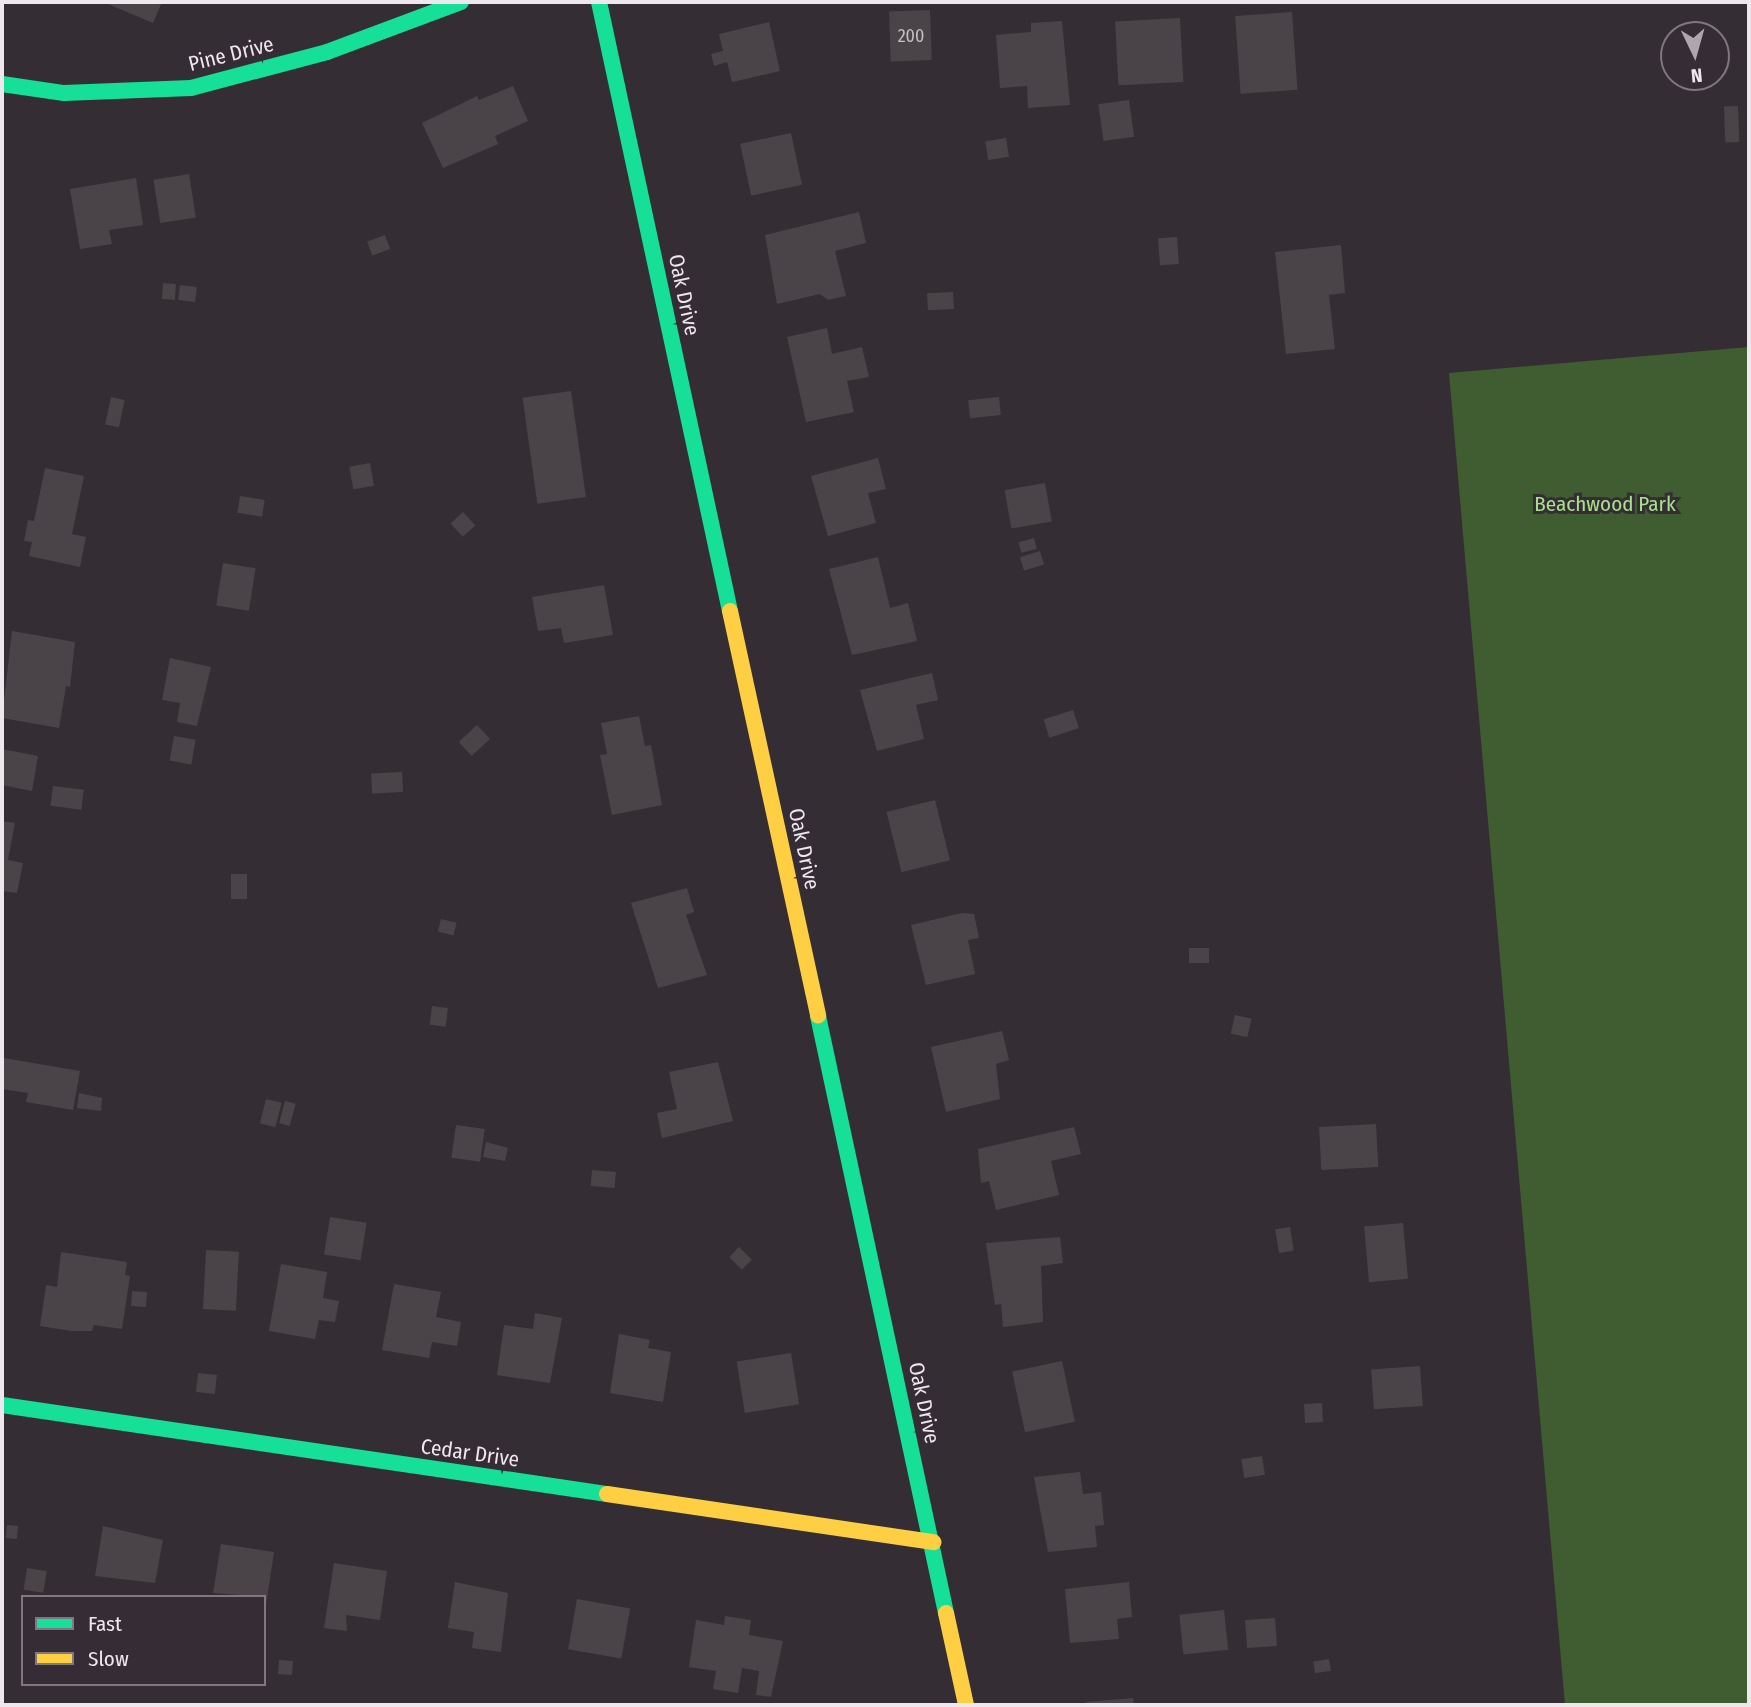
<!DOCTYPE html>
<style>
body{margin:0}
#map{position:relative;width:1751px;height:1707px;overflow:hidden;background:#342e34;font-family:"Fira Sans Condensed",sans-serif}
div>[style]{position:absolute}
.green>*{inset:0;background:#3f5d31}
.building>*{inset:0;background:#4a4448;transform-origin:0 0}
.fast>*{height:16px;margin:-8px;padding:0 8px;transform-origin:8px;border-radius:8px;background:#16e098}
.slow>*{height:16px;margin:-8px;padding:0 8px;transform-origin:8px;border-radius:8px;background:#ffcf43}
span{translate:-50% -50%;white-space:nowrap;text-align:center;line-height:1.15;-webkit-text-stroke:6px #362c36;paint-order:stroke}
.number-label{font-size:18px;color:#c5bec4}
.number-label span{-webkit-text-stroke-width:0}
.street-label{font-size:21px;color:#eee7ee}
.park-label{font-size:21px;color:#a6e388}
.frame{position:absolute;inset:0;border:4px solid #eee7ee;pointer-events:none}
.legend{position:absolute;left:21px;top:1595px;width:245px;height:91px;box-sizing:border-box;background:#362c36;border:2px solid #807780;margin:0;padding:9px 12px;list-style:none;font-size:21px;color:#eee7ee}
.legend li{display:flex;align-items:center;gap:14px;height:35px}
.legend b{width:35px;border:2px solid #807780}
.north{position:absolute;left:1660px;top:21px;width:70px;height:70px;box-sizing:border-box;background:#362c36;border:2px solid #807780;border-radius:50%;rotate:175deg;font-size:19px;font-weight:700;line-height:28px;text-align:center;color:#eee7ee}
.north::after{content:'';display:block;margin:auto;width:24px;height:32px;background:#ada6ad;clip-path:polygon(50% 0,100% 100%,50% 72%,0 100%)}
</style>
<div id="map">
<div class="green">
<i style="clip-path:polygon(1749px 347px,1749px 1705px,1565px 1705px,1449px 373px)"></i>
</div>
<div class="building">
<i style="clip-path:polygon(103px 2px,162px 2px,153px 23px)"></i>
<i style="left:930px;top:10px;width:50px;height:41px;rotate:88deg"></i>
<i style="left:1292px;top:12px;width:78px;height:57px;rotate:86deg"></i>
<i style="left:1180px;top:18px;width:64px;height:65px;rotate:87deg"></i>
<i style="clip-path:polygon(1062px 21px,1070px 105px,1028px 108px,1027px 86px,1000px 88px,996px 35px,1031px 32px,1031px 23px)"></i>
<i style="clip-path:polygon(769px 22px,780px 71px,732px 82px,727px 62px,714px 66px,711px 54px,723px 51px,719px 34px)"></i>
<i style="clip-path:polygon(513px 86px,528px 121px,495px 136px,498px 144px,443px 168px,422px 123px,477px 96px,479px 100px)"></i>
<i style="left:1129px;top:100px;width:37px;height:31px;rotate:82deg"></i>
<i style="left:1738px;top:106px;width:36px;height:14px;rotate:88deg"></i>
<i style="left:791px;top:133px;width:53px;height:52px;rotate:78deg"></i>
<i style="left:1006px;top:138px;width:19px;height:21px;rotate:81deg"></i>
<i style="left:189px;top:174px;width:44px;height:36px;rotate:81deg"></i>
<i style="clip-path:polygon(136px 178px,143px 225px,109px 230px,112px 244px,80px 249px,70px 189px)"></i>
<i style="clip-path:polygon(859px 212px,866px 243px,835px 251px,846px 296px,828px 300px,820px 294px,777px 304px,765px 235px)"></i>
<i style="left:385px;top:235px;width:15px;height:19px;rotate:70deg"></i>
<i style="left:1177px;top:237px;width:27px;height:19px;rotate:86deg"></i>
<i style="clip-path:polygon(1341px 245px,1345px 293px,1329px 295px,1335px 349px,1286px 354px,1275px 252px)"></i>
<i style="left:163px;top:283px;width:13px;height:16px;rotate:4deg"></i>
<i style="left:180px;top:285px;width:17px;height:15px;rotate:7deg"></i>
<i style="left:953px;top:292px;width:17px;height:26px;rotate:87deg"></i>
<i style="clip-path:polygon(827px 328px,832px 354px,862px 347px,869px 377px,847px 381px,854px 412px,806px 422px,787px 337px)"></i>
<i style="left:571px;top:391px;width:107px;height:49px;rotate:82deg"></i>
<i style="left:111px;top:397px;width:14px;height:28px;rotate:12deg"></i>
<i style="left:999px;top:397px;width:18px;height:31px;rotate:84deg"></i>
<i style="clip-path:polygon(878px 458px,886px 489px,868px 493px,876px 523px,828px 536px,811px 476px)"></i>
<i style="left:370px;top:463px;width:23px;height:21px;rotate:80deg"></i>
<i style="clip-path:polygon(45px 468px,84px 476px,72px 534px,86px 537px,80px 567px,29px 556px,32px 542px,24px 541px,28px 520px,34px 521px)"></i>
<i style="left:1045px;top:483px;width:39px;height:41px;rotate:80deg"></i>
<i style="left:240px;top:496px;width:25px;height:17px;rotate:9deg"></i>
<i style="left:463px;top:512px;width:18px;height:17px;rotate:47deg"></i>
<i style="left:1034px;top:538px;width:11px;height:16px;rotate:75deg"></i>
<i style="left:1040px;top:551px;width:14px;height:21px;rotate:73deg"></i>
<i style="clip-path:polygon(878px 557px,890px 608px,908px 603px,917px 641px,852px 655px,829px 569px)"></i>
<i style="left:223px;top:563px;width:33px;height:43px;rotate:9deg"></i>
<i style="clip-path:polygon(604px 585px,613px 635px,564px 643px,561px 628px,538px 631px,532px 597px)"></i>
<i style="clip-path:polygon(12px 631px,75px 642px,70px 687px,66px 686px,59px 728px,2px 718px)"></i>
<i style="clip-path:polygon(170px 658px,211px 667px,197px 726px,177px 722px,180px 703px,162px 700px)"></i>
<i style="clip-path:polygon(932px 673px,938px 700px,916px 705px,924px 739px,877px 751px,860px 690px)"></i>
<i style="left:1073px;top:710px;width:19px;height:31px;rotate:72deg"></i>
<i style="clip-path:polygon(639px 716px,645px 746px,651px 745px,662px 805px,612px 815px,600px 755px,607px 754px,601px 723px)"></i>
<i style="left:477px;top:725px;width:19px;height:25px;rotate:47deg"></i>
<i style="left:174px;top:736px;width:22px;height:25px;rotate:10deg"></i>
<i style="clip-path:polygon(2px 749px,38px 756px,32px 791px,2px 785px)"></i>
<i style="left:402px;top:772px;width:20px;height:31px;rotate:87deg"></i>
<i style="left:53px;top:786px;width:31px;height:20px;rotate:7deg"></i>
<i style="left:935px;top:800px;width:62px;height:50px;rotate:76deg"></i>
<i style="clip-path:polygon(2px 821px,15px 823px,8px 860px,23px 863px,17px 893px,2px 891px)"></i>
<i style="left:231px;top:874px;width:16px;height:25px"></i>
<i style="clip-path:polygon(687px 888px,694px 912px,686px 915px,707px 975px,658px 988px,631px 903px)"></i>
<i style="clip-path:polygon(962px 913px,974px 914px,979px 938px,968px 940px,975px 974px,926px 985px,911px 925px)"></i>
<i style="left:441px;top:919px;width:16px;height:13px;rotate:14deg"></i>
<i style="left:1189px;top:948px;width:20px;height:15px"></i>
<i style="left:432px;top:1006px;width:16px;height:19px;rotate:7deg"></i>
<i style="left:1235px;top:1015px;width:17px;height:19px;rotate:13deg"></i>
<i style="clip-path:polygon(1002px 1031px,1009px 1060px,996px 1064px,1000px 1099px,946px 1112px,931px 1047px)"></i>
<i style="clip-path:polygon(4px 1058px,80px 1071px,73px 1110px,26px 1102px,28px 1093px,2px 1089px)"></i>
<i style="clip-path:polygon(718px 1062px,733px 1121px,662px 1138px,657px 1113px,677px 1109px,669px 1072px)"></i>
<i style="clip-path:polygon(79px 1093px,102px 1098px,101px 1111px,77px 1108px)"></i>
<i style="left:266px;top:1099px;width:16px;height:25px;rotate:14deg"></i>
<i style="left:285px;top:1101px;width:11px;height:23px;rotate:15deg"></i>
<i style="left:1376px;top:1124px;width:43px;height:57px;rotate:87deg"></i>
<i style="left:456px;top:1125px;width:29px;height:33px;rotate:8deg"></i>
<i style="clip-path:polygon(1074px 1127px,1081px 1154px,1051px 1161px,1059px 1195px,996px 1210px,989px 1181px,981px 1183px,978px 1149px)"></i>
<i style="clip-path:polygon(486px 1142px,508px 1148px,505px 1161px,483px 1157px)"></i>
<i style="left:592px;top:1170px;width:24px;height:16px;rotate:5deg"></i>
<i style="left:330px;top:1217px;width:37px;height:38px;rotate:9deg"></i>
<i style="left:1403px;top:1223px;width:56px;height:39px;rotate:85deg"></i>
<i style="left:1290px;top:1227px;width:24px;height:15px;rotate:81deg"></i>
<i style="clip-path:polygon(1060px 1237px,1063px 1263px,1041px 1266px,1043px 1322px,1003px 1327px,1001px 1304px,995px 1305px,986px 1243px)"></i>
<i style="left:739px;top:1247px;width:18px;height:14px;rotate:45deg"></i>
<i style="left:206px;top:1250px;width:33px;height:59px;rotate:3deg"></i>
<i style="clip-path:polygon(61px 1252px,127px 1262px,125px 1275px,130px 1276px,122px 1329px,94px 1325px,92px 1331px,71px 1331px,40px 1326px,46px 1285px,57px 1287px)"></i>
<i style="clip-path:polygon(281px 1264px,327px 1272px,323px 1298px,339px 1301px,335px 1322px,319px 1320px,315px 1339px,269px 1331px)"></i>
<i style="clip-path:polygon(394px 1284px,441px 1292px,436px 1317px,461px 1322px,457px 1346px,432px 1342px,429px 1358px,382px 1350px)"></i>
<i style="left:132px;top:1291px;width:15px;height:15px;rotate:4deg"></i>
<i style="clip-path:polygon(535px 1313px,562px 1318px,550px 1383px,497px 1375px,504px 1325px,533px 1329px)"></i>
<i style="clip-path:polygon(619px 1334px,650px 1340px,648px 1348px,671px 1352px,663px 1402px,610px 1393px)"></i>
<i style="left:791px;top:1353px;width:52px;height:55px;rotate:81deg"></i>
<i style="left:1062px;top:1361px;width:62px;height:51px;rotate:78deg"></i>
<i style="left:1420px;top:1366px;width:40px;height:49px;rotate:86deg"></i>
<i style="left:198px;top:1373px;width:19px;height:19px;rotate:6deg"></i>
<i style="left:1322px;top:1403px;width:19px;height:18px;rotate:87deg"></i>
<i style="left:1262px;top:1456px;width:19px;height:21px;rotate:81deg"></i>
<i style="clip-path:polygon(1080px 1472px,1083px 1494px,1101px 1492px,1104px 1525px,1095px 1526px,1097px 1547px,1048px 1552px,1034px 1477px)"></i>
<i style="left:7px;top:1525px;width:11px;height:13px;rotate:5deg"></i>
<i style="clip-path:polygon(103px 1526px,163px 1540px,155px 1583px,95px 1576px)"></i>
<i style="clip-path:polygon(221px 1544px,274px 1552px,266px 1605px,264px 1597px,213px 1593px)"></i>
<i style="clip-path:polygon(334px 1563px,387px 1571px,380px 1620px,346px 1615px,347px 1631px,324px 1628px)"></i>
<i style="left:27px;top:1568px;width:20px;height:22px;rotate:9deg"></i>
<i style="clip-path:polygon(455px 1582px,508px 1593px,501px 1652px,472px 1648px,474px 1632px,448px 1628px)"></i>
<i style="clip-path:polygon(1129px 1582px,1132px 1617px,1117px 1619px,1119px 1639px,1070px 1643px,1065px 1589px)"></i>
<i style="left:577px;top:1599px;width:54px;height:51px;rotate:10deg"></i>
<i style="left:1224px;top:1610px;width:40px;height:45px;rotate:84deg"></i>
<i style="clip-path:polygon(725px 1616px,751px 1620px,749px 1635px,783px 1641px,771px 1697px,756px 1695px,759px 1671px,742px 1668px,738px 1693px,713px 1689px,716px 1671px,689px 1667px,696px 1620px,724px 1625px)"></i>
<i style="left:1275px;top:1618px;width:28px;height:30px;rotate:86deg"></i>
<i style="left:1329px;top:1659px;width:12px;height:16px;rotate:81deg"></i>
<i style="left:279px;top:1660px;width:14px;height:14px;rotate:4deg"></i>
<i style="clip-path:polygon(1133px 1698px,1134px 1705px,1086px 1705px,1086px 1702px)"></i>
</div>
<div class="fast">
<i style="left:599px;top:2px;width:623px;rotate:77.86deg"></i>
<i style="left:2px;top:84px;width:63px;rotate:8.3deg"></i>
<i style="left:64px;top:93px;width:127px;rotate:-2.3deg"></i>
<i style="left:191px;top:88px;width:141px;rotate:-14.8deg"></i>
<i style="left:327px;top:52px;width:143px;rotate:-20.5deg"></i>
<i style="left:818px;top:1016px;width:611px;rotate:77.9deg"></i>
<i style="left:2px;top:1405px;width:612px;rotate:8.37deg"></i>
</div>
<div class="slow">
<i style="left:730px;top:611px;width:414px;rotate:77.7deg"></i>
<i style="left:607px;top:1494px;width:330px;rotate:8.4deg"></i>
<i style="left:946px;top:1613px;width:94px;rotate:77.7deg"></i>
</div>
<div class="number-label">
<span style="left:911px;top:36px">200</span>
</div>
<div class="street-label">
<span style="left:231px;top:54px;rotate:-14deg">Pine Drive</span>
<span style="left:684px;top:295px;rotate:78deg">Oak Drive</span>
<span style="left:804px;top:849px;rotate:78deg">Oak Drive</span>
<span style="left:924px;top:1403px;rotate:78deg">Oak Drive</span>
<span style="left:470px;top:1453px;rotate:8deg">Cedar Drive</span>
</div>
<div class="park-label">
<span style="left:1605px;top:504px">Beachwood Park</span>
</div>
<div class="frame"></div>
<ul class="legend">
<li><b style="height:9px;background:#16e098"></b>Fast</li>
<li><b style="height:9px;background:#ffcf43"></b>Slow</li>
</ul>
<div class="north">N</div>
</div>
